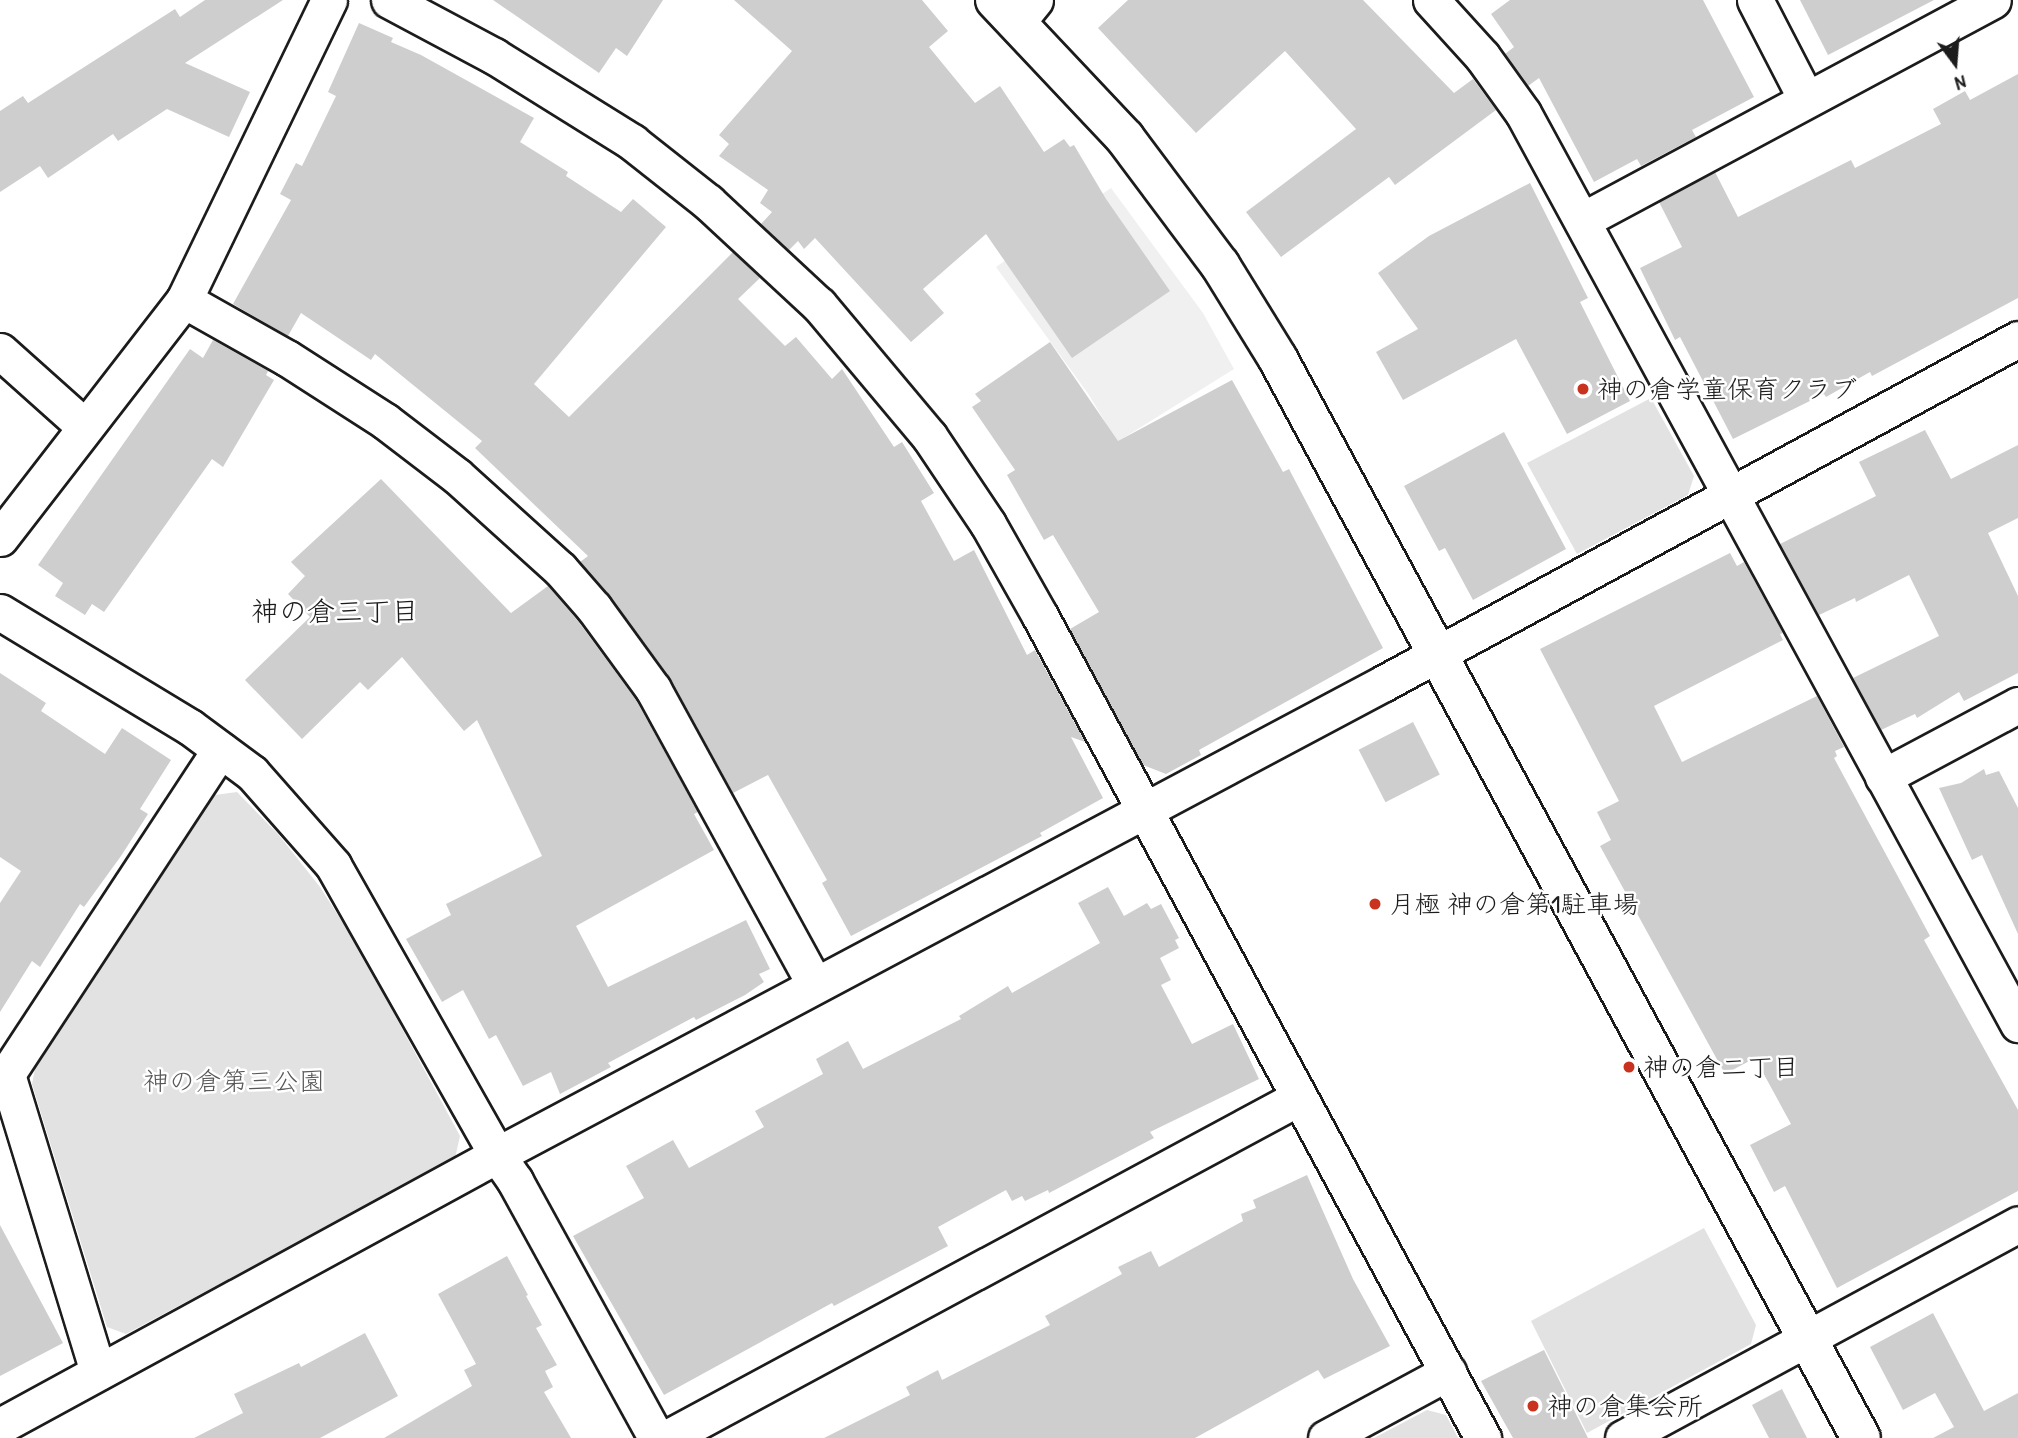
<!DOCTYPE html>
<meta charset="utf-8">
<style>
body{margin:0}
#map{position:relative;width:2018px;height:1438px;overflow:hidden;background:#fff;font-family:"Patrick Hand","Klee One",sans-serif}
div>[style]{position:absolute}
.built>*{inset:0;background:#f0f0f0}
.green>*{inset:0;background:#e2e2e2}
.building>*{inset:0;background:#cecece;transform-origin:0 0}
.roads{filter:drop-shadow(2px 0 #1c1c1c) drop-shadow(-2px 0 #1c1c1c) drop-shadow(0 2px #1c1c1c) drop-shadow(0 -2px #1c1c1c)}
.minor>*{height:35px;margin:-17.5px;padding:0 17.5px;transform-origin:17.5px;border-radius:17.5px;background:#fff}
.tertiary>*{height:38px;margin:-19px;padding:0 19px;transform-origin:19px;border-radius:19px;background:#fff}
.dots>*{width:19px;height:19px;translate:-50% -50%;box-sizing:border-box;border:4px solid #fff;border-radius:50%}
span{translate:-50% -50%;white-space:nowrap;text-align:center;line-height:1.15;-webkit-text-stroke:5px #fff;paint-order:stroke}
.poi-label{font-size:26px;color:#1c1c1c}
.left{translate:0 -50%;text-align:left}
.park-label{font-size:26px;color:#575757}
.neighbourhood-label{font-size:28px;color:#1c1c1c}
.north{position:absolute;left:1920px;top:28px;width:70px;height:70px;-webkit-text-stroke:5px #fff;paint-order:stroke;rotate:164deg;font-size:19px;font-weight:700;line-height:28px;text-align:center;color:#1c1c1c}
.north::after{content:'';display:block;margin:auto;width:24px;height:32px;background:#1c1c1c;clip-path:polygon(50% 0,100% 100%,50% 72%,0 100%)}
</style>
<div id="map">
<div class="built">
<i style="clip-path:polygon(1111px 188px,1203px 313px,1234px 369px,1117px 442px,1089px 395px,996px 267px)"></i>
</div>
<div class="green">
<i style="clip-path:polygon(1651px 398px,1694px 476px,1688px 495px,1577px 554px,1527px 463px)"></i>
<i style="clip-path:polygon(237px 792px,278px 834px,320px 887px,357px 945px,460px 1136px,455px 1158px,126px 1334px,107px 1327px,32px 1084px,35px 1069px,215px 795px)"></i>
<i style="clip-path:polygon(1704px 1228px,1756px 1325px,1751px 1344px,1587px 1433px,1531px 1321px)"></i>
<i style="clip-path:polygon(1427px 1410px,1446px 1415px,1458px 1438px,1374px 1438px)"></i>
</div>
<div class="building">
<i style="clip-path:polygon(205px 0,283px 0,185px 63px,250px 92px,229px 137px,167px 109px,118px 141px,113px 134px,48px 178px,40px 166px,0 192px,0 111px,23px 96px,28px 103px,175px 9px,180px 17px)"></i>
<i style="clip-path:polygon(493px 0,663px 0,627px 56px,616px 48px,599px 73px)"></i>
<i style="clip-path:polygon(734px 0,922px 0,948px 31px,929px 47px,975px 103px,1000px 86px,1044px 152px,1064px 139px,1070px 147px,1074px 145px,1106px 199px,1170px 291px,1072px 358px,986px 234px,923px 289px,944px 313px,911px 342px,815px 238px,804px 249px,798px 241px,789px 250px,761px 224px,772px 212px,760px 203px,768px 190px,719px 156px,729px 144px,719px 135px,792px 51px)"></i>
<i style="clip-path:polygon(1128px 0,1363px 0,1454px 93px,1473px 79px,1496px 110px,1395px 185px,1389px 177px,1281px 257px,1246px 212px,1356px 129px,1285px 51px,1196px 133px,1098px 28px)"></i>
<i style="clip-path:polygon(1510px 0,1703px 0,1754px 97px,1692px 130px,1696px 137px,1641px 166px,1637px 159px,1594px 182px,1539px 78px,1528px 86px,1505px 54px,1514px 47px,1491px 14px)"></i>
<i style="clip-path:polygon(1800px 0,1934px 0,1828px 55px)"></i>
<i style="clip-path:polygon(359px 23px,393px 38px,391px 42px,421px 55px,534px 118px,520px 142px,568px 172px,566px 176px,621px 212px,633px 199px,666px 227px,534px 384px,569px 417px,733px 252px,760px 278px,738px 299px,785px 346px,796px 337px,832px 379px,842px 369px,894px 447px,902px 442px,934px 493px,921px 501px,954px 561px,974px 550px,1027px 655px,1035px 650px,1085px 742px,1071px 737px,1103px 798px,1040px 833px,1042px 836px,851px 936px,822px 883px,827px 880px,768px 775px,733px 793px,669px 677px,610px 596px,580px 562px,588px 556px,475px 448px,482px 441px,375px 354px,371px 360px,301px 313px,288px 336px,233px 304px,291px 200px,280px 194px,296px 163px,302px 166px,336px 96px,328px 92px)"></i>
<i style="clip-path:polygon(2018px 74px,2018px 298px,1872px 376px,1870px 372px,1826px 397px,1824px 394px,1733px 439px,1680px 337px,1675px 340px,1640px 268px,1682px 247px,1659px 202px,1715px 172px,1738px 217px,1851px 160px,1855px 168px,1941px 124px,1933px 109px,1965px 91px,1970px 100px)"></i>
<i style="clip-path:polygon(1530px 183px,1588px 298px,1580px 302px,1630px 401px,1567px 434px,1516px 339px,1403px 400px,1376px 352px,1418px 329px,1378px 273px,1429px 236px)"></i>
<i style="clip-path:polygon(213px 340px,268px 371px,266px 375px,274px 380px,223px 467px,212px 459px,104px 612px,92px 604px,85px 615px,55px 596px,63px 583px,38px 565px,190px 349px,203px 358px)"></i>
<i style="clip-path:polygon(1050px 342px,1118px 441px,1232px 380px,1283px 472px,1289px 469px,1383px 648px,1199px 750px,1201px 755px,1166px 774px,1143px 765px,1070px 629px,1099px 612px,1053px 535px,1044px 540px,1007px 475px,1015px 470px,972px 407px,981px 401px,975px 394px)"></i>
<i style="clip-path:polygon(1925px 430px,1951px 479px,2018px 445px,2018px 518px,1988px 533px,2018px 596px,2018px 673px,1964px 701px,1959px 692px,1917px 718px,1915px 714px,1881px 730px,1853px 678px,1939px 636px,1909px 575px,1856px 602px,1855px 598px,1819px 615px,1780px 544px,1876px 496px,1859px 462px)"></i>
<i style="clip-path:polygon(1504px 432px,1566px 549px,1473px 600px,1445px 548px,1439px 551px,1404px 486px)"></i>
<i style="clip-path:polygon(381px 479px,511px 613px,548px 586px,578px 621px,636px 700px,698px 812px,694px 814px,714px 850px,576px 926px,608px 987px,746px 920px,770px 969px,759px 974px,764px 982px,745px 995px,696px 1020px,694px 1017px,608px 1063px,611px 1067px,560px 1094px,551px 1072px,523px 1086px,496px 1035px,489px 1039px,463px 990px,442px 1002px,406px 939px,451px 915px,446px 904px,542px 856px,477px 720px,464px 731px,402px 657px,368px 690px,360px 682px,302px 739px,245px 680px,310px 617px,288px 594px,305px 576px,291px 562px)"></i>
<i style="clip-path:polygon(1730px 553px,1737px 566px,1744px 562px,1783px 633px,1780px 634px,1783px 640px,1654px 706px,1682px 762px,1817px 696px,1844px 747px,1835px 751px,1837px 756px,1834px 758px,1930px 936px,1924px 940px,2018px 1110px,2018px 1191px,1837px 1288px,1785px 1186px,1774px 1192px,1750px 1145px,1791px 1124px,1755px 1058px,1725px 1074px,1600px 846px,1611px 840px,1597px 812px,1619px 801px,1540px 649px)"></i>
<i style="clip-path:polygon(0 673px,46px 703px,41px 711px,105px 754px,122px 728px,171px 760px,140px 809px,148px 814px,121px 856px,84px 907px,80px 904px,40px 967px,32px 961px,0 1012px,0 903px,21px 871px,0 857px)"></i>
<i style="left:1413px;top:722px;width:59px;height:61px;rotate:63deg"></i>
<i style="clip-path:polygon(1984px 769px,1986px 775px,1999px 771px,2018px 808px,2018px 934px,1982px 855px,1972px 860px,1939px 788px,1961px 783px)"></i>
<i style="clip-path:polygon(1108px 887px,1124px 916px,1147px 903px,1151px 909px,1161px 904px,1179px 938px,1175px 940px,1179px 948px,1160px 958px,1171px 980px,1161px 985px,1192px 1044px,1233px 1024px,1259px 1079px,1150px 1132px,1154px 1138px,1049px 1193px,1048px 1190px,1025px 1201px,1022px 1196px,1012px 1201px,1006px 1190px,938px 1227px,948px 1246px,834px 1306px,832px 1303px,664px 1395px,573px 1236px,644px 1198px,626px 1166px,673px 1140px,689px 1168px,764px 1127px,755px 1111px,823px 1074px,816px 1059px,848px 1041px,863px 1069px,961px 1019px,959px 1016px,1008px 986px,1012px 993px,1100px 943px,1078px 903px)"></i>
<i style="clip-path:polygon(1307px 1175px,1353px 1279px,1390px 1346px,1324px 1379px,1318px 1370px,1195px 1438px,824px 1438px,910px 1395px,906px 1387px,938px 1370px,942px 1380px,1050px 1325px,1045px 1316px,1122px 1274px,1118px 1267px,1151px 1251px,1159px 1267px,1243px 1221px,1241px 1214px,1256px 1208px,1253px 1200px)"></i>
<i style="clip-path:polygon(0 1225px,63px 1343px,0 1376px)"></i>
<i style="clip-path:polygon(507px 1256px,528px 1295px,526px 1296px,542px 1325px,536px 1328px,557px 1365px,545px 1371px,553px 1387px,544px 1392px,571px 1438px,384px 1438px,472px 1386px,464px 1370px,476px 1364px,438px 1294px)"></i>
<i style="clip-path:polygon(1933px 1313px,1984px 1411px,2018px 1393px,2018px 1438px,1933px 1438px,1954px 1427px,1935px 1393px,1903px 1410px,1870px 1347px)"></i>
<i style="clip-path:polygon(365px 1333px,398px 1396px,320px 1438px,194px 1438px,243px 1413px,234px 1394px,299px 1363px,301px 1367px)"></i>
<i style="clip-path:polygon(1544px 1350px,1588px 1438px,1513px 1438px,1481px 1381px)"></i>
<i style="clip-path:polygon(1782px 1389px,1807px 1438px,1769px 1438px,1752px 1405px)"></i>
</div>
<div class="roads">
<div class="minor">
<i style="left:389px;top:0;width:119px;rotate:28.1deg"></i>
<i style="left:494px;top:56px;width:163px;rotate:31.9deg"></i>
<i style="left:632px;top:142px;width:97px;rotate:38.3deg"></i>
<i style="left:708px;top:202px;width:151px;rotate:42.9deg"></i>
<i style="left:819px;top:305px;width:171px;rotate:50deg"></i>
<i style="left:929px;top:436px;width:106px;rotate:56.2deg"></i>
<i style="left:988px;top:524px;width:106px;rotate:60.5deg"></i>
<i style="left:1040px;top:616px;width:934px;rotate:61.68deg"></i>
<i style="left:1431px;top:0;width:76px;rotate:47.7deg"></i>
<i style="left:1482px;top:56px;width:70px;rotate:54.3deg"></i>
<i style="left:1523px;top:113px;width:1037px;rotate:61.48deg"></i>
<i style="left:1755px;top:0;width:111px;rotate:62.7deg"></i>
<i style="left:1018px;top:21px;width:27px;rotate:-51deg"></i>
<i style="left:1583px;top:220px;width:465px;rotate:-28.2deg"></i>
<i style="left:184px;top:300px;width:118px;rotate:29.4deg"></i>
<i style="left:287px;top:358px;width:117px;rotate:32.7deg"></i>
<i style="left:385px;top:421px;width:91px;rotate:37.4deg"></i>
<i style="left:457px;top:476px;width:139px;rotate:42.1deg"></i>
<i style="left:560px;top:569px;width:52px;rotate:48.9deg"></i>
<i style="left:594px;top:608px;width:100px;rotate:53.9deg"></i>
<i style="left:653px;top:689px;width:337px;rotate:61.3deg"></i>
<i style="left:0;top:351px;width:114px;rotate:41.8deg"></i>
<i style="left:0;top:538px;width:301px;rotate:-52.3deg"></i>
<i style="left:184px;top:300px;width:333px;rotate:-64.2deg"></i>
<i style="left:0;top:612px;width:222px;rotate:31.2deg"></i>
<i style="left:190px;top:727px;width:77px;rotate:36.6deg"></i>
<i style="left:252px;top:773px;width:123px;rotate:48.6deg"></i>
<i style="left:333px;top:865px;width:333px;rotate:60.5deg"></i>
<i style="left:497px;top:1155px;width:32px;rotate:55deg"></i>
<i style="left:515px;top:1181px;width:293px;rotate:61.2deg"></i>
<i style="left:1883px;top:777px;width:153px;rotate:-28.1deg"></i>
<i style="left:98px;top:1372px;width:312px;rotate:-107deg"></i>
<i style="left:7px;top:1074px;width:388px;rotate:-56.7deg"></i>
<i style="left:0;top:1426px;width:566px;rotate:-28.6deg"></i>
<i style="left:497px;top:1155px;width:1005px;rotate:-28.02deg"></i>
<i style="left:1384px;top:683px;width:721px;rotate:-28.48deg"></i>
<i style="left:667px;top:1438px;width:717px;rotate:-28.32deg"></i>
<i style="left:1326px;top:1438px;width:139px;rotate:-28.4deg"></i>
<i style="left:1623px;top:1438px;width:449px;rotate:-28.4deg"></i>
</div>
<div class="tertiary">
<i style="left:995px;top:0;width:190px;rotate:46.7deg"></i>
<i style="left:1125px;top:138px;width:159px;rotate:53.2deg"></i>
<i style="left:1220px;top:265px;width:110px;rotate:58.3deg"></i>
<i style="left:1278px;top:359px;width:1226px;rotate:61.62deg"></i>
</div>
</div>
<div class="dots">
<i style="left:1583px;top:389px;background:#c8321e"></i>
<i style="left:1375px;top:904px;background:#c8321e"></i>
<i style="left:1629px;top:1067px;background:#c8321e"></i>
<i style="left:1533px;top:1406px;background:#c8321e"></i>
</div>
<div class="poi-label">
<span class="left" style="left:1597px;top:389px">神の倉学童保育クラブ</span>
<span class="left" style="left:1389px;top:904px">月極 神の倉第1駐車場</span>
<span class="left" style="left:1643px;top:1067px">神の倉二丁目</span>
<span class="left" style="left:1547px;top:1406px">神の倉集会所</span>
</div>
<div class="park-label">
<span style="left:234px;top:1081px">神の倉第三公園</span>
</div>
<div class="neighbourhood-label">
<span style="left:335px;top:611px">神の倉三丁目</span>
</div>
<div class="north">N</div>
</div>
